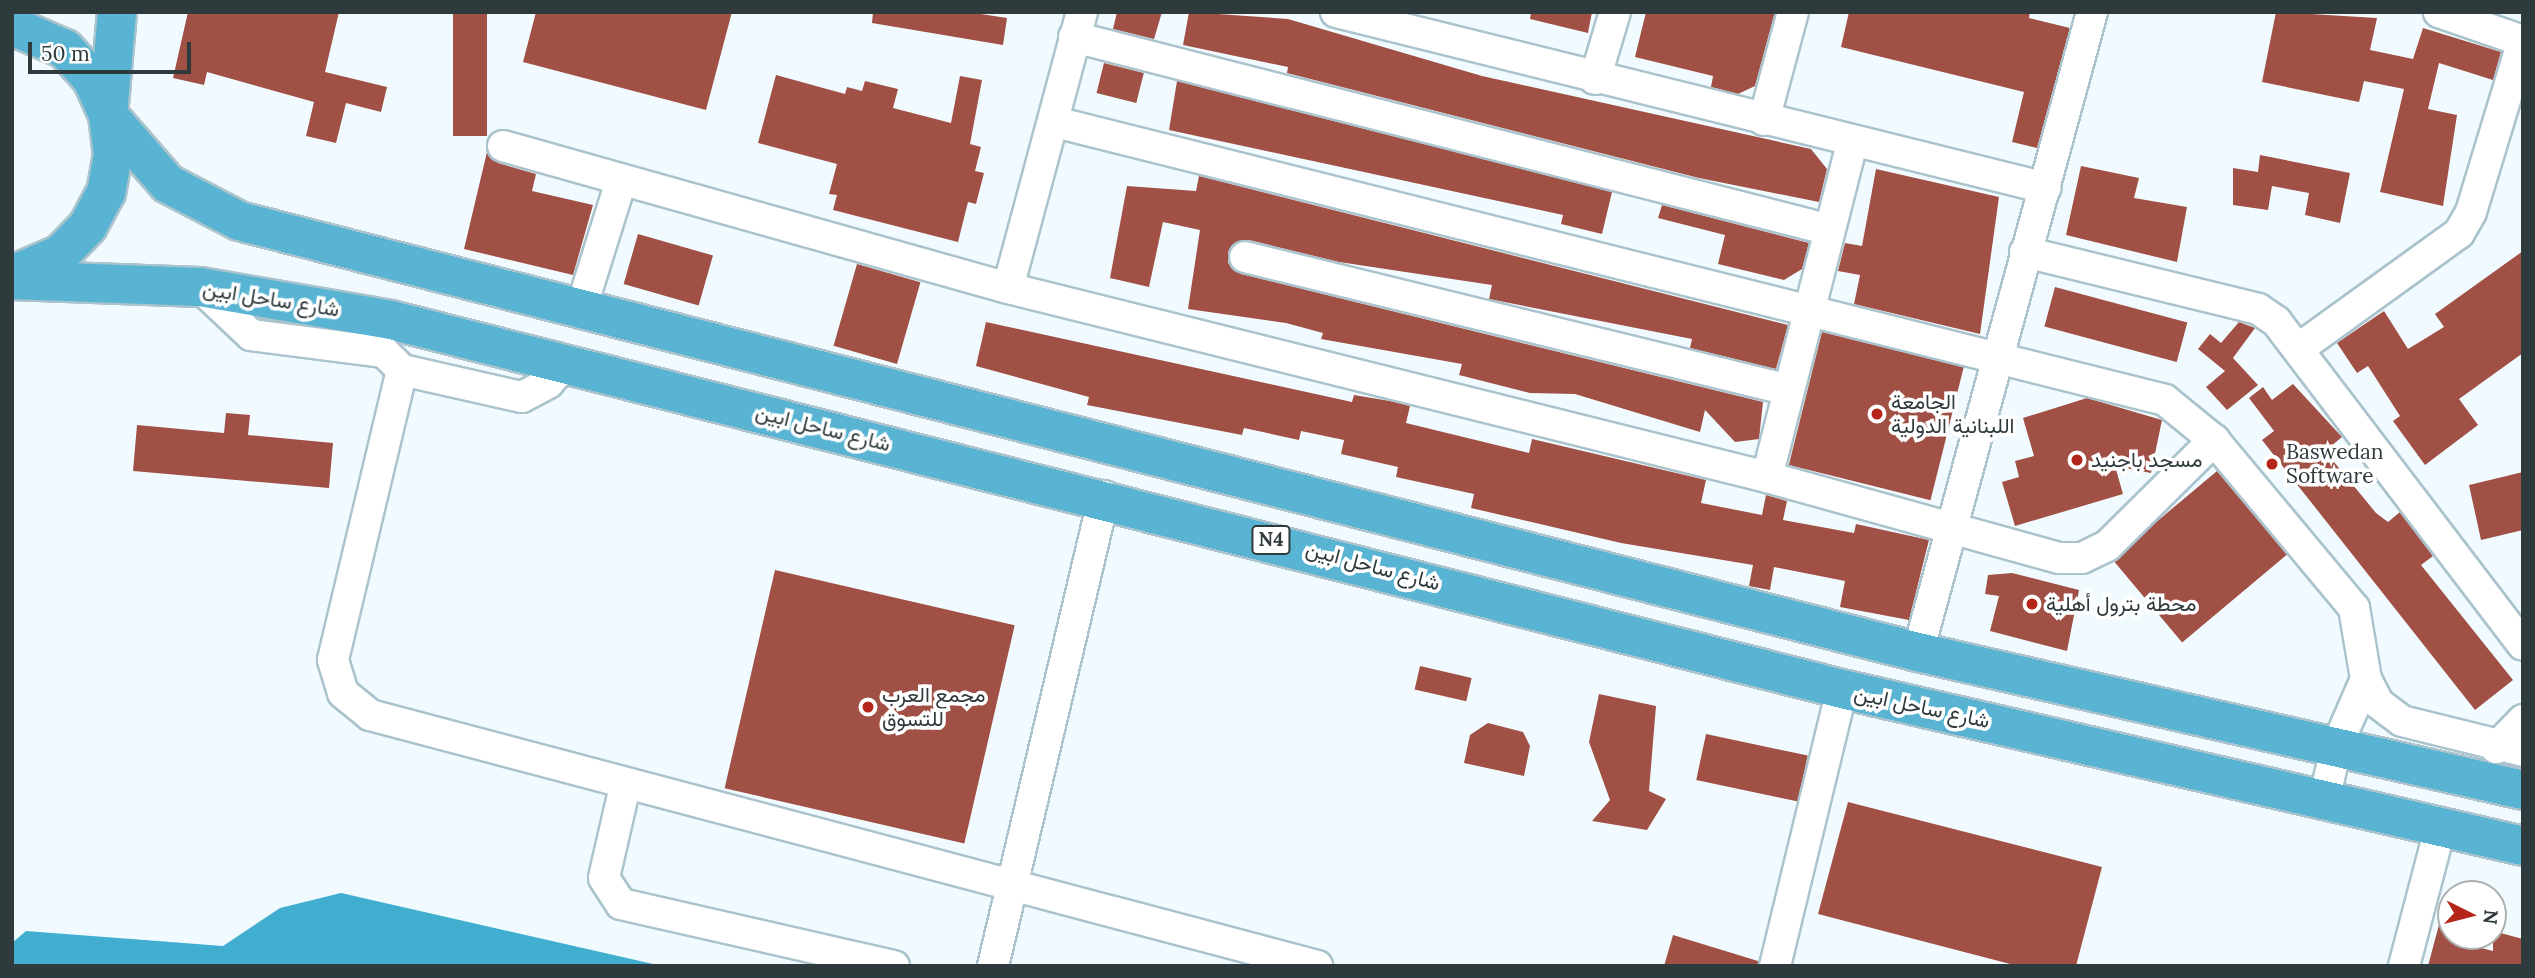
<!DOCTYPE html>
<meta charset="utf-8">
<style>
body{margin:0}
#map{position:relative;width:2535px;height:978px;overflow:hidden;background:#f1fbff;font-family:Lora,Vazirmatn,serif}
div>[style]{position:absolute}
.water>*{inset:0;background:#41aed0}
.building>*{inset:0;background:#a05044;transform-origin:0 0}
.roads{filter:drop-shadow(2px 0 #aac3cc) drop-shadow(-2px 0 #aac3cc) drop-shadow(0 2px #aac3cc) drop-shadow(0 -2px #aac3cc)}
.minor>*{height:30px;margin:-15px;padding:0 15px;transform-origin:15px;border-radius:15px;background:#fff}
.highway>*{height:38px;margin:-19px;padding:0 19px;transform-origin:19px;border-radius:19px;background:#58b4d2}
.dots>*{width:19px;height:19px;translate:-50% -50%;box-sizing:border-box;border:4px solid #fff;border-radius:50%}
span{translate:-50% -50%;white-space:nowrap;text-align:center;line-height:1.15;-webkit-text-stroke:7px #fff;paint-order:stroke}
.shield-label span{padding:2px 5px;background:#fff;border:2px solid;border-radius:5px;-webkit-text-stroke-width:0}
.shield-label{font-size:19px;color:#2f3a3d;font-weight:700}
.street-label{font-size:21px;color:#2f3a3d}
.poi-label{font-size:21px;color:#2f3a3d}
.left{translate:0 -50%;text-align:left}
.frame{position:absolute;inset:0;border:14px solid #2f3a3d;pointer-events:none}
.north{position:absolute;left:2437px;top:880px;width:70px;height:70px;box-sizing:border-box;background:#fff;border:2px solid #acb0b1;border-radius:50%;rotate:96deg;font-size:19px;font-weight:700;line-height:28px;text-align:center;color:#2f3a3d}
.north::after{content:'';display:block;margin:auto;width:24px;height:32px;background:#b42619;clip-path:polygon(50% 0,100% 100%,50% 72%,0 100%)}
.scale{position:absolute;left:28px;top:42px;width:163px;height:32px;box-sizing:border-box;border:4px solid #2f3a3d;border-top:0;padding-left:9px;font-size:21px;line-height:24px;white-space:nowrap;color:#2f3a3d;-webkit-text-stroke:5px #fff;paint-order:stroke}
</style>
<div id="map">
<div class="water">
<i style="clip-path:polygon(341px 893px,662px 966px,12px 966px,12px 943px,26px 931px,223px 946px,280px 908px)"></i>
</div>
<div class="building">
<i style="clip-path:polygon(188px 12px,339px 12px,325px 72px,387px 87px,381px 112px,346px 103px,336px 143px,306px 136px,314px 102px,207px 72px,204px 85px,173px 78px)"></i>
<i style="left:453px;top:12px;width:34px;height:124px"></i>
<i style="clip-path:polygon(536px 12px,732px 12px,706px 110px,523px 62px)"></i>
<i style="clip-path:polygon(873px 12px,968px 12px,1007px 18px,1003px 45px,872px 23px)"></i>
<i style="clip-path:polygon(1117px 12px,1162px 12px,1154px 39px,1113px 29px)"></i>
<i style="clip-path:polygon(1189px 12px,1288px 19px,1482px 76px,1811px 149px,1827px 169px,1819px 202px,1699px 178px,1287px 73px,1288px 67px,1183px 45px)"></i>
<i style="clip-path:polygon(1531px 12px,1592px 12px,1588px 33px,1530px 19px)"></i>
<i style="clip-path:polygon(1646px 12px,1775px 12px,1755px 86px,1738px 94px,1711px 87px,1713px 76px,1635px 57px)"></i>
<i style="clip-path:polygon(1849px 12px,2030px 12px,2029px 18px,2070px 28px,2037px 148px,2012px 142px,2024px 92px,1841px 47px)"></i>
<i style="clip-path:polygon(2276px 12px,2377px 18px,2370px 50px,2413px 59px,2423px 28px,2501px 52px,2493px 80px,2439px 63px,2428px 109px,2457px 115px,2443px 206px,2380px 192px,2404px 89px,2364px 81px,2359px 102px,2262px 82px)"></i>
<i style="left:1104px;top:63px;width:41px;height:31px;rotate:14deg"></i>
<i style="clip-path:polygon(776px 75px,845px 94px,847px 87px,862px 91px,865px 81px,898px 89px,893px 108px,951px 123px,960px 76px,982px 80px,970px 144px,981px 147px,975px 171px,984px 173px,976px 204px,968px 202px,958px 242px,833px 210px,837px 195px,829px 194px,837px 164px,758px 143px)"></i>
<i style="clip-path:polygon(1177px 81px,1612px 192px,1602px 234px,1561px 224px,1563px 215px,1169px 130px)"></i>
<i style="clip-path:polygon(487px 152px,498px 163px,536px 174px,532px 191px,593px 205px,573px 275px,464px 249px)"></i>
<i style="clip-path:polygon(2260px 155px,2350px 173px,2340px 223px,2305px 215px,2309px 193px,2272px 186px,2268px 210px,2233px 205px,2233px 168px,2258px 172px)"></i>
<i style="clip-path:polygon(2081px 166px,2139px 178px,2134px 198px,2187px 207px,2177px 262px,2066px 235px)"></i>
<i style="clip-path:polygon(1876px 169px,1999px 197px,1980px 334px,1854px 304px,1860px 275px,1838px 271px,1845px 243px,1862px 246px)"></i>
<i style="clip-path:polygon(1199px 176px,1788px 325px,1776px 369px,1690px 348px,1692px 339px,1489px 299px,1492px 285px,1339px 262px,1249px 240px,1228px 252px,1228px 263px,1241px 274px,1763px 402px,1759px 439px,1735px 442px,1705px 410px,1700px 432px,1575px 394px,1530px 393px,1459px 375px,1462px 364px,1321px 339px,1323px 333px,1286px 323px,1188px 309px,1200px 230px,1163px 222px,1149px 287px,1110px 278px,1127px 186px,1196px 191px)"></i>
<i style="clip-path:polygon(1662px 205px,1809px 243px,1802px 269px,1784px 280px,1718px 264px,1725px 235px,1658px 218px)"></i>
<i style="left:638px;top:234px;width:78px;height:52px;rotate:16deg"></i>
<i style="clip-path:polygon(2523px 251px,2523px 353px,2459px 399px,2478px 425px,2425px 465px,2393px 421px,2400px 416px,2368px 366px,2357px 373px,2337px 343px,2384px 311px,2408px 349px,2444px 327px,2435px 314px)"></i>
<i style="left:857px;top:264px;width:66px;height:85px;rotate:16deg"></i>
<i style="left:2055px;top:287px;width:137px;height:41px;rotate:15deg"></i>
<i style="clip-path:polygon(986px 322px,1352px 402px,1354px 395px,1390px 401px,1410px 406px,1406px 423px,1529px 453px,1532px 439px,1706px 480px,1701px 503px,1762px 515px,1766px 495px,1787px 501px,1783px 520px,1854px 533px,1856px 524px,1929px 540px,1909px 620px,1840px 607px,1845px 581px,1774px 567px,1770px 590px,1749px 586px,1753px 565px,1621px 543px,1471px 508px,1474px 494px,1396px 477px,1398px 467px,1341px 454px,1344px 440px,1301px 431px,1299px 440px,1244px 428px,1242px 435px,1087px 405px,1089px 397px,976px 366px)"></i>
<i style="clip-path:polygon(2239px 322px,2255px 328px,2233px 358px,2258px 385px,2227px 410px,2206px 387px,2225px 371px,2198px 349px,2210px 334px,2221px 343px)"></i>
<i style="left:1822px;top:332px;width:146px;height:137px;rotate:14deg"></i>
<i style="clip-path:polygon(2293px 384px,2342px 437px,2325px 451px,2376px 513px,2388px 522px,2400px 512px,2433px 556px,2421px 565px,2513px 680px,2475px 710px,2262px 440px,2274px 431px,2249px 398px,2263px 387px,2272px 400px)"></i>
<i style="clip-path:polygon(2087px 398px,2162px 420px,2151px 473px,2115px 466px,2123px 494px,2015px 526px,2002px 482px,2019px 477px,2015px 461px,2034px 456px,2023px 418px)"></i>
<i style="clip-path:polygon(226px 413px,250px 415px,248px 435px,333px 443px,329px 488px,133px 471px,137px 425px,224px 433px)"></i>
<i style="left:2217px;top:471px;width:109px;height:137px;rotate:50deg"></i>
<i style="clip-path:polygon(2523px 472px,2523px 530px,2481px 540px,2469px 485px)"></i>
<i style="left:775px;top:570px;width:246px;height:224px;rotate:13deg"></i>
<i style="clip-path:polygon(2012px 573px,2079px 590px,2067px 651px,1990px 631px,1999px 596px,1985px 594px,1988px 575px)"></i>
<i style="left:1420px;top:666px;width:53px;height:24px;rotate:13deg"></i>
<i style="clip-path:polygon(1599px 694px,1656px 706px,1649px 791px,1666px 799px,1647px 830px,1592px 821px,1610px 800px,1589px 742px)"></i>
<i style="clip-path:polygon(1488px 723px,1523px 732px,1530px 746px,1524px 776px,1464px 763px,1470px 735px)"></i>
<i style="left:1706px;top:734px;width:104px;height:47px;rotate:12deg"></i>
<i style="clip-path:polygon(1848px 802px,2102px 867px,2076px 966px,2018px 966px,1818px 914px)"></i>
<i style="clip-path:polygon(2445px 902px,2451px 903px,2451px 940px,2493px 951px,2493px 931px,2523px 939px,2523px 966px,2428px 966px)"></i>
<i style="clip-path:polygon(1673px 935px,1758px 961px,1758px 966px,1664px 966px)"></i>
</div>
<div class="roads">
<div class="minor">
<i style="left:1336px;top:12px;width:731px;rotate:13.92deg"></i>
<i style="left:1074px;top:37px;width:780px;rotate:14.32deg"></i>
<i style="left:1595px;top:79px;width:70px;rotate:-73.4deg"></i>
<i style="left:1764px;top:120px;width:112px;rotate:-75deg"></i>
<i style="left:1055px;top:122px;width:1144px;rotate:14.06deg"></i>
<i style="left:2165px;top:400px;width:63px;rotate:39.2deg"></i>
<i style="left:2214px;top:440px;width:219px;rotate:50.2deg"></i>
<i style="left:2354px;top:608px;width:72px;rotate:80.4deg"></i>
<i style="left:2366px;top:679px;width:27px;rotate:63deg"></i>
<i style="left:2378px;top:703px;width:30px;rotate:37deg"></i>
<i style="left:2402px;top:721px;width:125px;rotate:13.9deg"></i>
<i style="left:503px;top:146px;width:525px;rotate:15.71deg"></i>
<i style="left:1008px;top:288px;width:782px;rotate:13.98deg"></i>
<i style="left:1767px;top:477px;width:303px;rotate:15.5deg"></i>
<i style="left:2059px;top:558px;width:23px"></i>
<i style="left:2082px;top:558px;width:28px;rotate:-26deg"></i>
<i style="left:2107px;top:546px;width:151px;rotate:-44.7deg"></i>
<i style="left:2025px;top:252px;width:240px;rotate:13.7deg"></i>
<i style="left:2258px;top:309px;width:22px;rotate:34deg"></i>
<i style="left:2276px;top:321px;width:407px;rotate:52.7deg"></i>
<i style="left:1245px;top:257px;width:560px;rotate:13.74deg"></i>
<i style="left:200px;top:287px;width:70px;rotate:43.3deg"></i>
<i style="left:251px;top:335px;width:134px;rotate:7.3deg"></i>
<i style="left:384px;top:352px;width:25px;rotate:45deg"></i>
<i style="left:402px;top:370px;width:123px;rotate:12.7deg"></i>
<i style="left:522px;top:397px;width:30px;rotate:-28deg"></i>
<i style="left:548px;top:383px;width:24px;rotate:-48deg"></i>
<i style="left:1008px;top:288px;width:286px;rotate:-75deg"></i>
<i style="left:580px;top:312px;width:134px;rotate:-72.6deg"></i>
<i style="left:2301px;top:347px;width:195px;rotate:-35.8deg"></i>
<i style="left:2459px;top:233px;width:24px;rotate:-60deg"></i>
<i style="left:2471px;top:212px;width:179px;rotate:-73.1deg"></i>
<i style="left:2523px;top:41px;width:89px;rotate:-161deg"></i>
<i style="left:402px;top:370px;width:298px;rotate:103.4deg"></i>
<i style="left:333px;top:660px;width:34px;rotate:73deg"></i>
<i style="left:343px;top:693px;width:35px;rotate:39deg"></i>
<i style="left:370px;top:715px;width:980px;rotate:14.84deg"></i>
<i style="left:1767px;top:477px;width:345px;rotate:-75.7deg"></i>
<i style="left:1918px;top:652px;width:663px;rotate:-74.79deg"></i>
<i style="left:2496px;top:748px;width:39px;rotate:-46deg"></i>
<i style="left:625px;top:786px;width:94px;rotate:102.9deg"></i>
<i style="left:604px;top:878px;width:31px;rotate:57deg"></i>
<i style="left:621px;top:904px;width:280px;rotate:12.8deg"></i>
<i style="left:2325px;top:796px;width:49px;rotate:-77.1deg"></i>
<i style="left:2336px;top:748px;width:75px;rotate:-66.5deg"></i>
<i style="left:993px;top:966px;width:483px;rotate:-76.7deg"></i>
<i style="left:1775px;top:966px;width:285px;rotate:-76.4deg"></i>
<i style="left:2404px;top:966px;width:146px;rotate:-75.3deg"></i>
</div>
<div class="highway">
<i style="left:117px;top:12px;width:103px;rotate:95deg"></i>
<i style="left:108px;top:115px;width:91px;rotate:49deg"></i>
<i style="left:168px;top:184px;width:80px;rotate:27.5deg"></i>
<i style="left:239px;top:221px;width:1733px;rotate:14.4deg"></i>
<i style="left:1918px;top:652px;width:621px;rotate:12.85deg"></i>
<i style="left:12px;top:26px;width:58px;rotate:23.5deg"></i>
<i style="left:65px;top:49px;width:40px;rotate:48deg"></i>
<i style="left:92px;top:79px;width:39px;rotate:66deg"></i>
<i style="left:108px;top:115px;width:39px;rotate:83deg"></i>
<i style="left:113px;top:154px;width:39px;rotate:100deg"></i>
<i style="left:106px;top:192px;width:38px;rotate:118deg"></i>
<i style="left:88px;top:226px;width:39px;rotate:134deg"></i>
<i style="left:61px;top:254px;width:53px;rotate:156.8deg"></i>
<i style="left:12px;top:280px;width:188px;rotate:2.1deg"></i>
<i style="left:200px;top:287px;width:194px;rotate:9.8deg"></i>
<i style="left:391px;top:320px;width:1497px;rotate:14.27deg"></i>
<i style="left:1842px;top:689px;width:699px;rotate:12.98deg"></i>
</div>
</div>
<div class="dots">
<i style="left:1877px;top:414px;background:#b42619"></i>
<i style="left:2077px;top:460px;background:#b42619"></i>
<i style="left:2272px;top:464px;background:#b42619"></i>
<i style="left:2032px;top:604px;background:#b42619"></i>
<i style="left:868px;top:707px;background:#b42619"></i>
</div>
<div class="shield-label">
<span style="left:1271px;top:540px">N4</span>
</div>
<div class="street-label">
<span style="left:271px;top:299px;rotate:9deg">شارع ساحل ابين</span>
<span style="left:823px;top:428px;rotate:14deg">شارع ساحل ابين</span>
<span style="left:1373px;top:566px;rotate:15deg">شارع ساحل ابين</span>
<span style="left:1922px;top:707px;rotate:12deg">شارع ساحل ابين</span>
</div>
<div class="poi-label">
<span class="left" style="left:1891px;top:414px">الجامعة<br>اللبنانية الدولية</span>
<span class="left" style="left:2286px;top:464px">Baswedan<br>Software</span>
<span class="left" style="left:2091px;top:460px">مسجد باجنيد</span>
<span class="left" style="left:2046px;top:604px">محطة بترول أهلية</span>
<span class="left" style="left:882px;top:707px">مجمع العرب<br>للتسوق</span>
</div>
<div class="frame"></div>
<div class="north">N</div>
<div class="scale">50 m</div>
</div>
